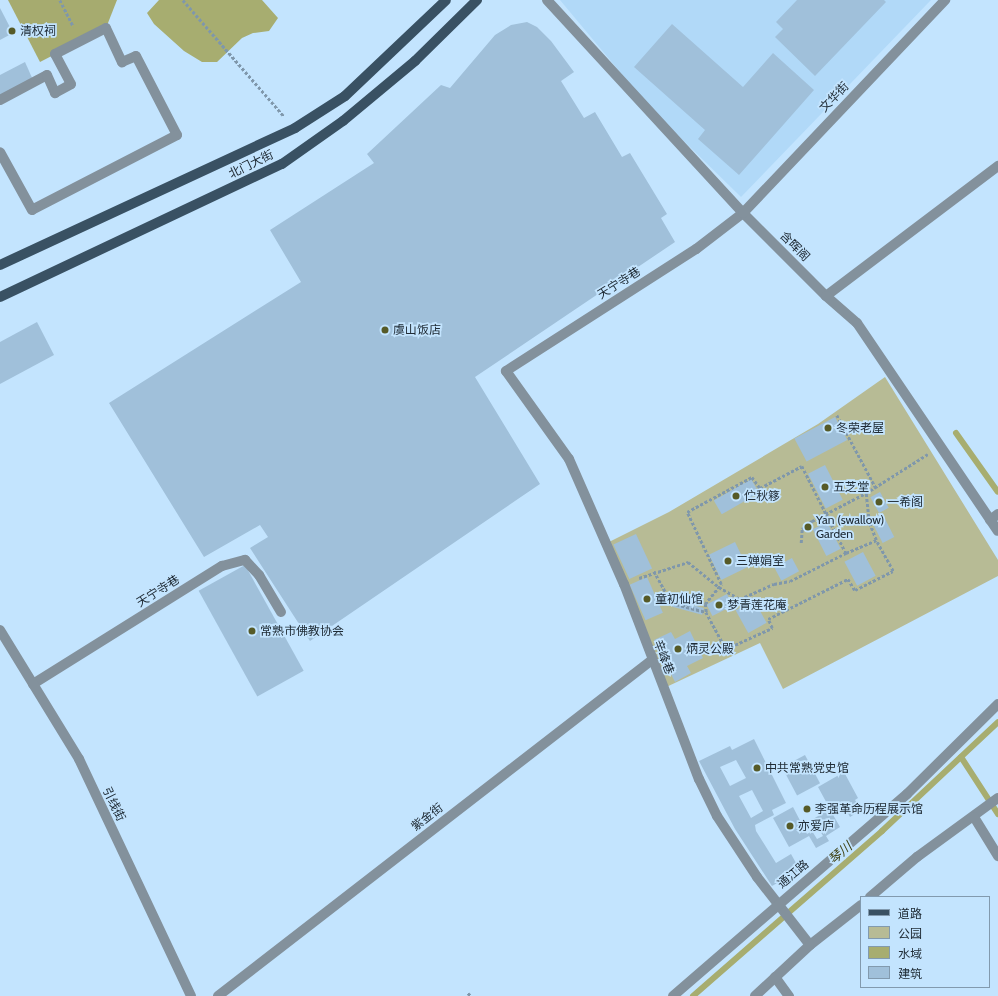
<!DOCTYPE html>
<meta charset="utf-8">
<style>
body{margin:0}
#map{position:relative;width:998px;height:996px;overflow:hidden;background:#c3e4fe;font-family:Cabin,"Noto Sans SC",sans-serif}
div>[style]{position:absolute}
.built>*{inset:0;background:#b1d9f8}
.green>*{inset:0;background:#b7bb95}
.forest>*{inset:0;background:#a6ab6f}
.water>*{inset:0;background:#a7ad70}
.stream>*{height:6px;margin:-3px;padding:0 3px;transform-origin:3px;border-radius:3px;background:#a7ad70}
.building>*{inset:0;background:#a0c0da;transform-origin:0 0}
.path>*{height:2.5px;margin-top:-1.25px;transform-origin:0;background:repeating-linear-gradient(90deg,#7f97ab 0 3px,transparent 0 5px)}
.service>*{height:10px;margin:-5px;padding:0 5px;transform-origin:5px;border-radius:5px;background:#83919c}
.pedestrian>*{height:10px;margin:-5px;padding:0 5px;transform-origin:5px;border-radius:5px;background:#83919c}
.minor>*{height:10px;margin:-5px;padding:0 5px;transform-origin:5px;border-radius:5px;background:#83919c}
.tertiary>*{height:10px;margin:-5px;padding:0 5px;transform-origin:5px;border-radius:5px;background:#83919c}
.primary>*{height:10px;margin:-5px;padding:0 5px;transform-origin:5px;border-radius:5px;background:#395163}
.dots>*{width:11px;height:11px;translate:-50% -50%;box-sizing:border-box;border:2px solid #c3e4fe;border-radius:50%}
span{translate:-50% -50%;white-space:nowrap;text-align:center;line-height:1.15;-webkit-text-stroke:3.5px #c3e4fe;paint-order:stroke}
.poi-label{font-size:12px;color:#202c36}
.left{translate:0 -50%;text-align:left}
.street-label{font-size:12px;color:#202c36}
.water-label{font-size:13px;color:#3d4011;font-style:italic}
.legend{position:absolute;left:860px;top:896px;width:130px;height:92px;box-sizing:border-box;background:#c3e4fe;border:1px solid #829aae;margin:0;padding:5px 7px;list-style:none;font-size:12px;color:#202c36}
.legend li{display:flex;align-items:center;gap:8px;height:20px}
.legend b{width:20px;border:1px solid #829aae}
</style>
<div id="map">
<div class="built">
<i style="clip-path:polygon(560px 0,931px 0,741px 197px,650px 108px)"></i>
</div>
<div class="green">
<i style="clip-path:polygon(885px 377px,998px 560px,998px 576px,783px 689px,760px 643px,662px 689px,607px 543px,669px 512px,818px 424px)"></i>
</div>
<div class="forest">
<i style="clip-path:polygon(8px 0,117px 0,106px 28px,40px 62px)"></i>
</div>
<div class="water">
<i style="clip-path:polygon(159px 0,262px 0,278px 18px,269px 31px,253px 33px,242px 38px,217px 62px,202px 62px,184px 51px,154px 24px,147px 13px)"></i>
</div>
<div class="stream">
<i style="left:956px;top:433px;width:72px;rotate:54.6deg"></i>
<i style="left:961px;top:757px;width:68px;rotate:57deg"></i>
<i style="left:693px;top:996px;width:251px;rotate:-41.1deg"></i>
<i style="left:882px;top:831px;width:159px;rotate:-43.2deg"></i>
</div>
<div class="building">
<i style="clip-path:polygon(797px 0,884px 0,886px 2px,815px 76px,775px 37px,783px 29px,776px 22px)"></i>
<i style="clip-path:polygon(0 8px,13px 33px,0 40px)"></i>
<i style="clip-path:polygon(527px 22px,537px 27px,551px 41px,574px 72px,561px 81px,584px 118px,595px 112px,622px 157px,630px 153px,667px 214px,661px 218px,675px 242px,475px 377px,540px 484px,310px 641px,250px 548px,268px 537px,260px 525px,204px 557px,109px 403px,301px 282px,270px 230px,374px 163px,367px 154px,441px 85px,450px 88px,495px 35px,511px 25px)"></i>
<i style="clip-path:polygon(672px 24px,743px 87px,773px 53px,814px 90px,739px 175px,698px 139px,705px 130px,634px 67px)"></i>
<i style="clip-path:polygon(25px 62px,33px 80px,0 96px,0 75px)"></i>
<i style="clip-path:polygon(37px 322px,54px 355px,0 384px,0 342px)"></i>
<i style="left:835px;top:417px;width:26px;height:46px;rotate:62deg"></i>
<i style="left:825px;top:465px;width:39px;height:19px;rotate:63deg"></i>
<i style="left:751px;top:479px;width:16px;height:43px;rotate:60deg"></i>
<i style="left:880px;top:492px;width:18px;height:11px;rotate:61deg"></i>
<i style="left:882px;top:513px;width:27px;height:13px;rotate:63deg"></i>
<i style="left:827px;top:522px;width:30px;height:16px;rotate:63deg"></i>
<i style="left:636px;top:534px;width:38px;height:25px;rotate:65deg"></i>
<i style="left:735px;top:542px;width:28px;height:29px;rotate:64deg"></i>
<i style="left:863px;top:552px;width:27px;height:21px;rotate:62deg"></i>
<i style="left:792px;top:558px;width:15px;height:20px;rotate:62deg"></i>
<i style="left:245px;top:565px;width:121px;height:53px;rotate:61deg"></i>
<i style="left:647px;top:577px;width:39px;height:19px;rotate:66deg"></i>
<i style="left:727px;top:594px;width:13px;height:23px;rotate:63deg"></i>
<i style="left:674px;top:600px;width:31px;height:7px;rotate:15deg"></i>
<i style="left:754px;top:600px;width:26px;height:21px;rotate:61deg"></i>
<i style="clip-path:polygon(690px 631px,703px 658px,687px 666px,691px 673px,675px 682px,654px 640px,671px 632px,675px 639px)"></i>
<i style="clip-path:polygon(evenodd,754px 739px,786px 803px,772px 810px,774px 815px,755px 825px,756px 831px,776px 863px,791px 854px,800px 870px,772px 886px,735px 829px,699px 761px,730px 746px,732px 750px,754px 739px,736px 760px,746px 778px,730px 786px,720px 767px,736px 760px,754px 739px,752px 790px,763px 811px,751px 818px,739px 796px,752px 790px)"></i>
<i style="left:805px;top:755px;width:32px;height:26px;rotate:62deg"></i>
<i style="clip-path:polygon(844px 772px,858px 798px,855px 800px,861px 810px,850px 817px,844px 806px,832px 813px,840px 827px,826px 836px,829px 841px,816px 848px,809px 836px,789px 847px,773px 818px,793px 807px,807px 834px,812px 831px,817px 839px,823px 836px,813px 819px,830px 809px,818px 787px)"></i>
</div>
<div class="path">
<i style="left:60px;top:0;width:30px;rotate:63deg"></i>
<i style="left:183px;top:0;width:154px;rotate:49deg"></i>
<i style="left:837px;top:415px;width:83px;rotate:61.9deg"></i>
<i style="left:801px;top:543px;width:14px;rotate:-86deg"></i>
<i style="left:802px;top:529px;width:13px;rotate:-39deg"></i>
<i style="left:812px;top:521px;width:61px;rotate:-27.4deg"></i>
<i style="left:654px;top:571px;width:37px;rotate:61deg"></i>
<i style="left:672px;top:603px;width:35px;rotate:15deg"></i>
<i style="left:706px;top:612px;width:42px;rotate:61.6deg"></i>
<i style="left:726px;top:649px;width:51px;rotate:-24.5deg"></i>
<i style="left:772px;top:628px;width:10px;rotate:-114deg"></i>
<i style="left:768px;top:619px;width:89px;rotate:-26.6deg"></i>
<i style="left:848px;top:579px;width:13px;rotate:58deg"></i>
<i style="left:855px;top:590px;width:42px;rotate:-26.6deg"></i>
<i style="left:893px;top:571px;width:35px;rotate:-119deg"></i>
<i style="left:639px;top:578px;width:52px;rotate:-18.1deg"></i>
<i style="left:688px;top:562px;width:40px;rotate:39deg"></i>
<i style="left:719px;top:587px;width:24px;rotate:30deg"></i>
<i style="left:740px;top:599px;width:37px;rotate:-24deg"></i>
<i style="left:774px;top:584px;width:16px;rotate:-11deg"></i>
<i style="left:790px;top:581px;width:63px;rotate:-26.6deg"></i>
<i style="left:706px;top:612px;width:8px;rotate:-97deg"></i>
<i style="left:705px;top:604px;width:26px;rotate:-51deg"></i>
<i style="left:721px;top:584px;width:80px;rotate:-115.3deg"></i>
<i style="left:687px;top:512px;width:74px;rotate:-28.3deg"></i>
<i style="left:752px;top:477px;width:14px;rotate:54deg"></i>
<i style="left:760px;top:488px;width:47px;rotate:-27.6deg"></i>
<i style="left:802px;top:466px;width:97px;rotate:63.2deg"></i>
<i style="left:846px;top:553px;width:33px;rotate:-23deg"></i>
<i style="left:876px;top:540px;width:19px;rotate:-111deg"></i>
<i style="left:869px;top:522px;width:29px;rotate:-96deg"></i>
<i style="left:866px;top:493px;width:73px;rotate:-32.2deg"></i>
<i style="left:468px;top:993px;width:4px;rotate:45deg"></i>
</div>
<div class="service">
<i style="left:743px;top:213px;width:59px;rotate:142.5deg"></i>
<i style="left:696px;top:249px;width:226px;rotate:147.3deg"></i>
<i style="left:506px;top:371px;width:108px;rotate:54.4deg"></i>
<i style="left:569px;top:459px;width:137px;rotate:66.3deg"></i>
<i style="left:624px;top:584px;width:209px;rotate:69deg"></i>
<i style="left:699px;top:779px;width:41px;rotate:64.1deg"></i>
<i style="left:717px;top:816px;width:73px;rotate:56.7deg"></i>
<i style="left:757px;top:877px;width:86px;rotate:52.1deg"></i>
<i style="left:826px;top:296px;width:216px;rotate:-37.1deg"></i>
<i style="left:990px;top:520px;width:10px;rotate:-37deg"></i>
<i style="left:33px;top:684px;width:223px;rotate:-32deg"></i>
<i style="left:222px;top:566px;width:24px;rotate:-15deg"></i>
<i style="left:245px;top:560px;width:21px;rotate:47deg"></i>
<i style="left:259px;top:575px;width:43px;rotate:59.3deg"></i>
<i style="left:870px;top:897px;width:62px;rotate:-40.4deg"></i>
<i style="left:917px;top:857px;width:100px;rotate:-36.1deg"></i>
<i style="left:775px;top:977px;width:24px;rotate:54deg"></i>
<i style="left:218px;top:996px;width:549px;rotate:-37.75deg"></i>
<i style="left:673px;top:996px;width:309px;rotate:-40.8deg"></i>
<i style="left:907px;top:794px;width:128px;rotate:-44.7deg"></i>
<i style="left:755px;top:996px;width:75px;rotate:-42.8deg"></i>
<i style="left:810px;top:945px;width:65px;rotate:-38.1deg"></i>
</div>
<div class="pedestrian">
<i style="left:0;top:100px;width:53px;rotate:-28deg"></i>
<i style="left:47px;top:75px;width:20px;rotate:66deg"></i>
<i style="left:55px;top:93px;width:18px;rotate:-29deg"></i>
<i style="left:71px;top:84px;width:34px;rotate:-118deg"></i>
<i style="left:55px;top:54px;width:57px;rotate:-27deg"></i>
<i style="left:106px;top:28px;width:38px;rotate:65deg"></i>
<i style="left:122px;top:62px;width:15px;rotate:-23deg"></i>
<i style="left:136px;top:56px;width:89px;rotate:62.6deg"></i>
<i style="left:177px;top:135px;width:163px;rotate:152.7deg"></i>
<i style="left:32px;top:210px;width:66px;rotate:-118.9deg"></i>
</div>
<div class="minor">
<i style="left:547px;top:0;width:289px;rotate:47.4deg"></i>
<i style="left:743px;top:213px;width:117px;rotate:45deg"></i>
<i style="left:826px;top:296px;width:41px;rotate:41.1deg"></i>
<i style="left:857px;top:323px;width:251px;rotate:55.9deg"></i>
<i style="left:743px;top:213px;width:294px;rotate:-46.5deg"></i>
<i style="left:974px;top:817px;width:46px;rotate:58.4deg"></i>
</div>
<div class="tertiary">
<i style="left:0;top:630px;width:151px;rotate:58.5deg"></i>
<i style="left:79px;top:759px;width:262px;rotate:64.7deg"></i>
</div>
<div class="primary">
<i style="left:0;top:265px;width:325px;rotate:-24.9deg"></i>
<i style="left:295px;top:128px;width:59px;rotate:-32.6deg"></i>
<i style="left:345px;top:96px;width:139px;rotate:-43.5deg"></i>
<i style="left:0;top:297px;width:312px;rotate:-25.3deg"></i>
<i style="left:282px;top:164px;width:75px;rotate:-35.2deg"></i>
<i style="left:343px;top:121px;width:94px;rotate:-39.8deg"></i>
<i style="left:415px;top:61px;width:87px;rotate:-44.5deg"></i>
</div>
<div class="dots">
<i style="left:12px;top:31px;background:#565a27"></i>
<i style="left:385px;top:330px;background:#565a27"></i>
<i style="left:828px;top:428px;background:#565a27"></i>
<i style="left:825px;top:487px;background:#565a27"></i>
<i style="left:736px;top:496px;background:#565a27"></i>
<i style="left:879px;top:502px;background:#565a27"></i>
<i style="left:808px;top:527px;background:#565a27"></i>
<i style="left:728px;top:561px;background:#565a27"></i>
<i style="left:647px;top:599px;background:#565a27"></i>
<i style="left:719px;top:605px;background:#565a27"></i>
<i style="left:252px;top:631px;background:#565a27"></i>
<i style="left:678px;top:649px;background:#565a27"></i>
<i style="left:757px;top:768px;background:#565a27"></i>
<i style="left:807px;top:809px;background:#565a27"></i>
<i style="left:790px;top:826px;background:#565a27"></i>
</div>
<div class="poi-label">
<span class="left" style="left:20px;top:31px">清权祠</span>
<span class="left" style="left:393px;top:330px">虞山饭店</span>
<span class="left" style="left:836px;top:428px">冬荣老屋</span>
<span class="left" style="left:833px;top:487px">五芝堂</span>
<span class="left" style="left:744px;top:496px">伫秋簃</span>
<span class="left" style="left:887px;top:502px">一希阁</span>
<span class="left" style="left:816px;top:527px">Yan (swallow)<br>Garden</span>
<span class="left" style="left:736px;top:561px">三婵娟室</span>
<span class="left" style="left:655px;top:599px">童初仙馆</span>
<span class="left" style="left:727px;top:605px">梦青莲花庵</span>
<span class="left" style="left:260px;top:631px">常熟市佛教协会</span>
<span class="left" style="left:686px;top:649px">炳灵公殿</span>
<span class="left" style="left:765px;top:768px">中共常熟党史馆</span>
<span class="left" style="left:815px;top:809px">李强革命历程展示馆</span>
<span class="left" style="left:798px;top:826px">亦爱庐</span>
</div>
<div class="street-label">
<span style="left:834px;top:97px;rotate:-46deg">文华街</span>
<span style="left:251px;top:164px;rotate:-26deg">北门大街</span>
<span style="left:795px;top:246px;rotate:45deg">含晖阁</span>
<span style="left:619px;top:283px;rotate:-32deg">天宁寺巷</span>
<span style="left:158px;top:591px;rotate:-32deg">天宁寺巷</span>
<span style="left:664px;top:657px;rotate:69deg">辛峰巷</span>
<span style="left:114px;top:804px;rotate:64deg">引线街</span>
<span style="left:427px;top:817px;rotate:-38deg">紫金街</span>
<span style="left:793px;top:874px;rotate:-40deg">通江路</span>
</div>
<div class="water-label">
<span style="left:840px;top:853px;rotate:-41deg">琴川</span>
</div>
<ul class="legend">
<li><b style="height:5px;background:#395163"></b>道路</li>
<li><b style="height:11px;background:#b7bb95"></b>公园</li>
<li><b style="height:11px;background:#a7ad70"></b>水域</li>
<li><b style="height:11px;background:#a0c0da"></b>建筑</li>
</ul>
</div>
